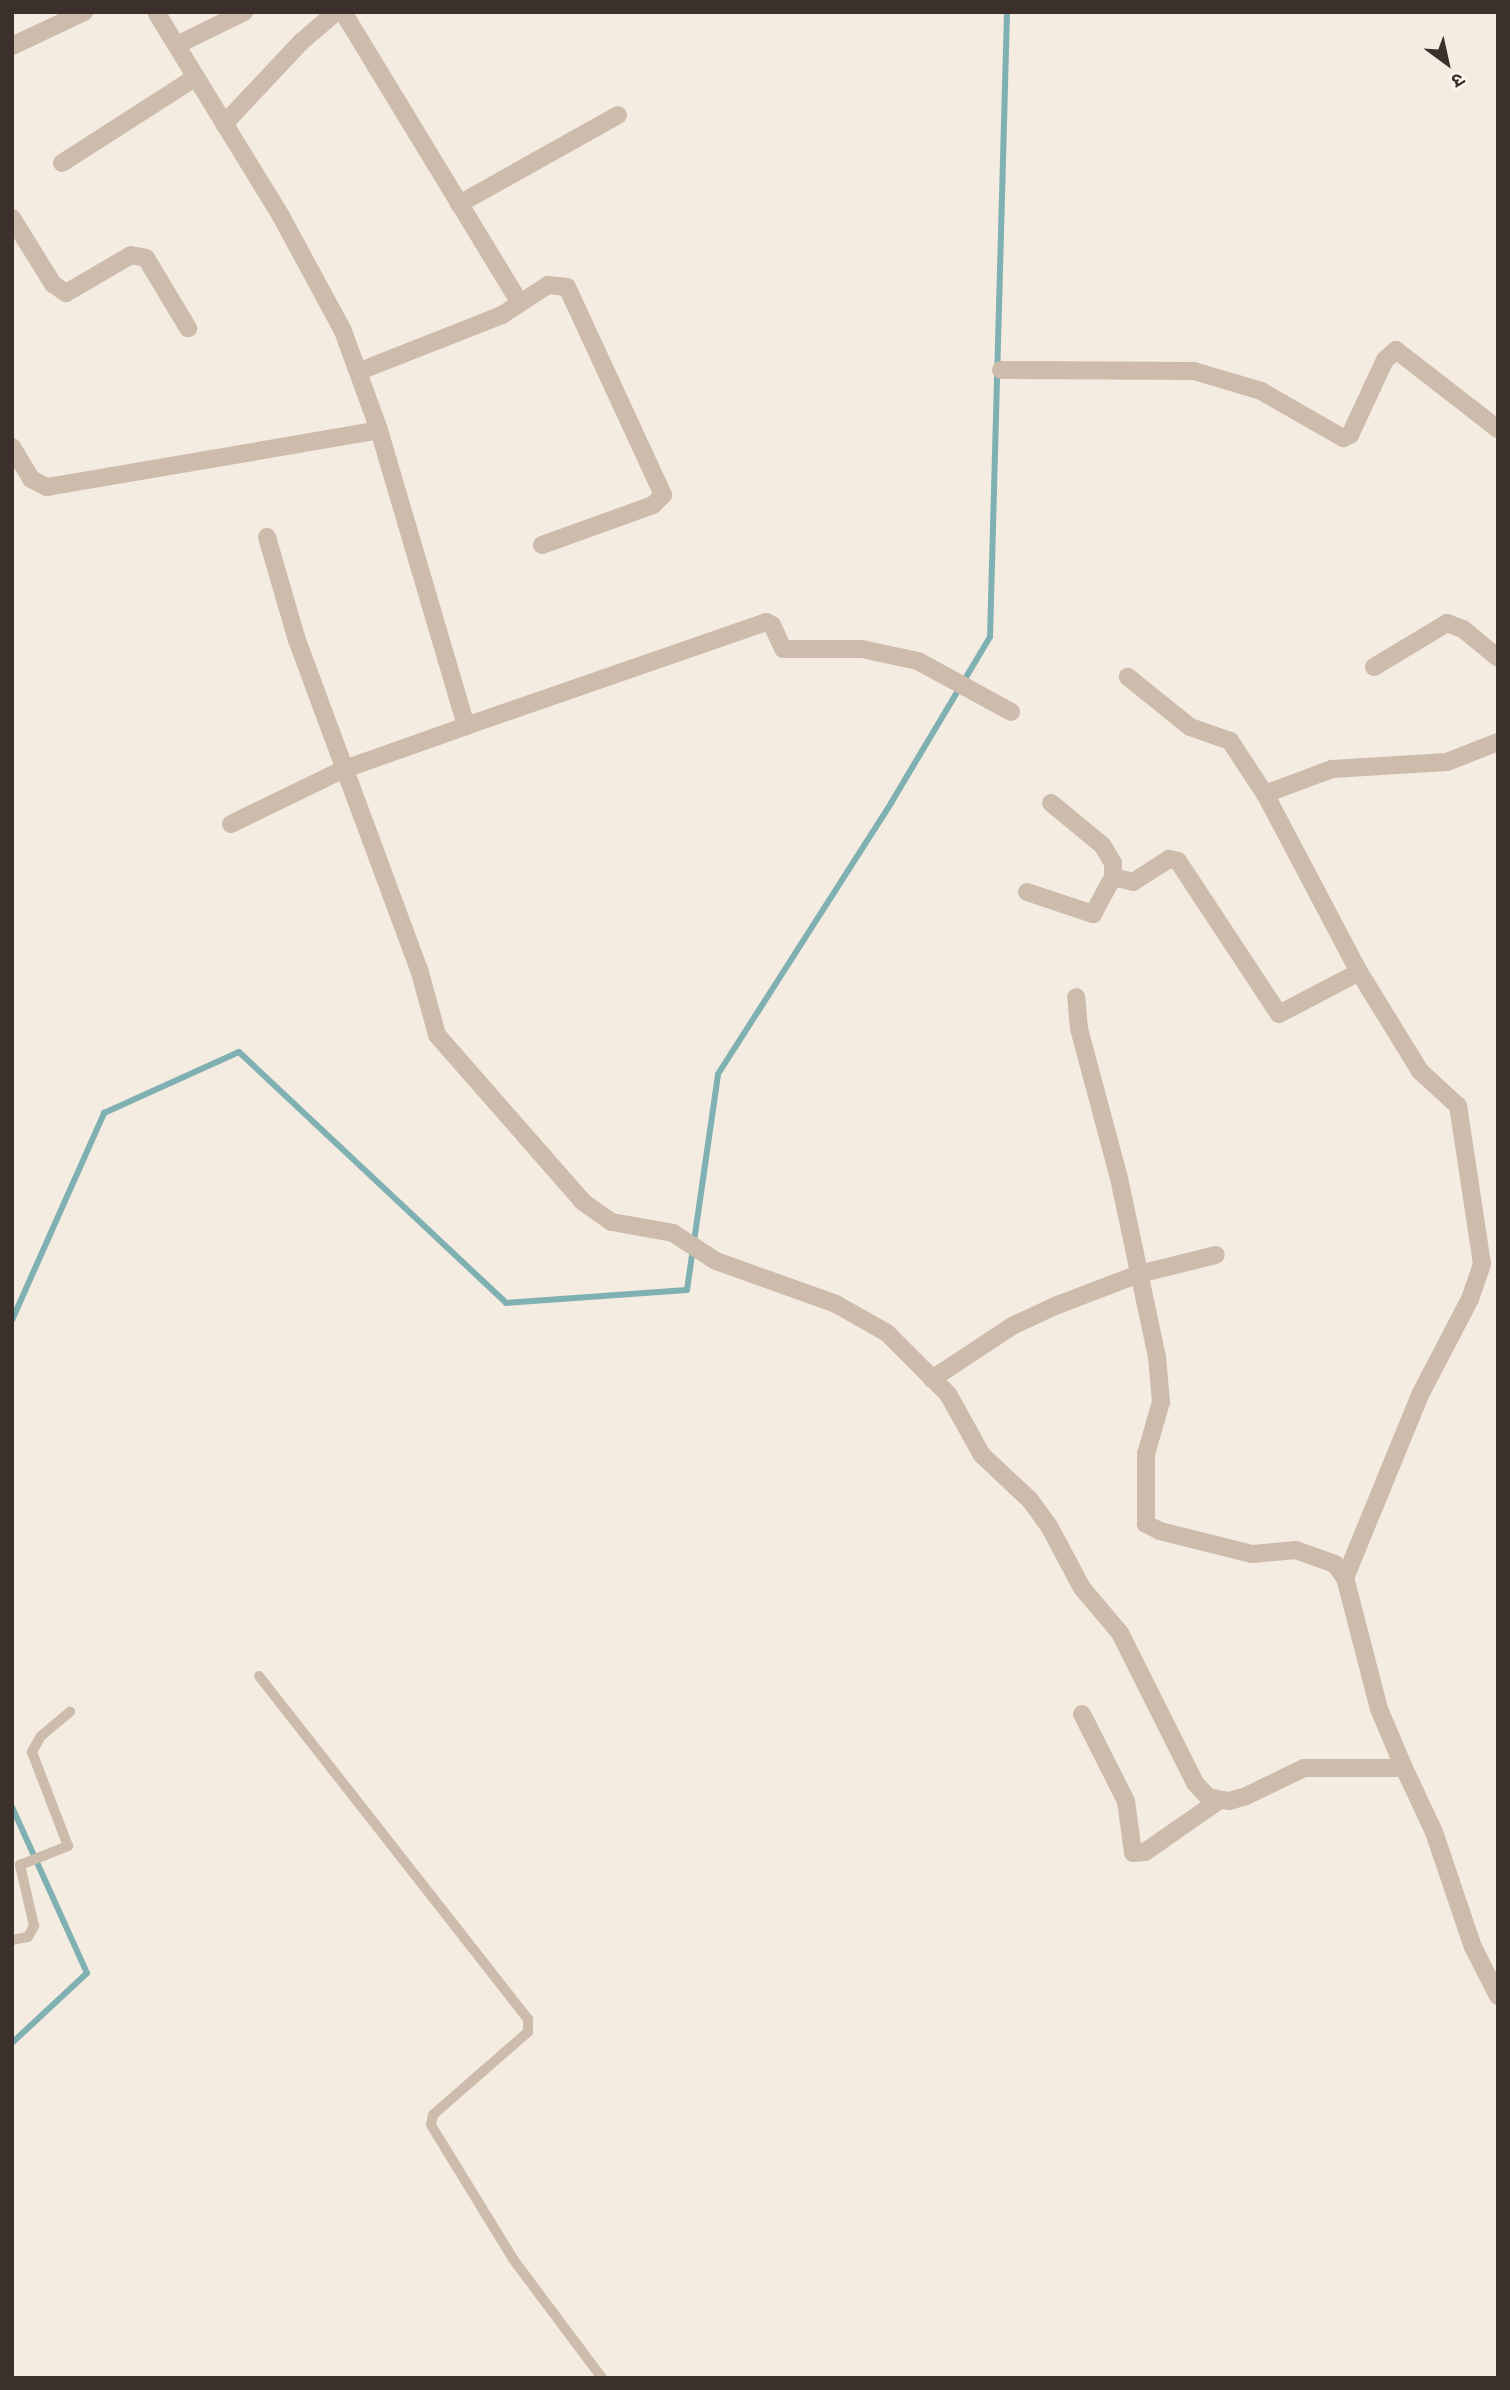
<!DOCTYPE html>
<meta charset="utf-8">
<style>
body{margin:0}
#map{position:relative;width:1510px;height:2390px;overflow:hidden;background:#f4ebe1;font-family:"Open Sans","Noto Sans Devanagari",sans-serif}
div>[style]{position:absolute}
.stream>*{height:6px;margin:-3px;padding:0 3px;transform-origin:3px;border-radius:3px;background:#7fb0b2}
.lane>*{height:10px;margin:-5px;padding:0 5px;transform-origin:5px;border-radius:5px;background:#cdbbac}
.street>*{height:18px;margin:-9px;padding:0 9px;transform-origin:9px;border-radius:9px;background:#cdbbac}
span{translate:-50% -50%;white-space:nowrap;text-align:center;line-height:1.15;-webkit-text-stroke:5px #fbf5ee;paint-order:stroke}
.frame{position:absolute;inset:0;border:14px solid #3b302b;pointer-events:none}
.north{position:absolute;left:1412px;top:28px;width:70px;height:70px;-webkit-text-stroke:5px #fbf5ee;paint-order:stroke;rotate:147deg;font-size:19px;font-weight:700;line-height:28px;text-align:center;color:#3b302b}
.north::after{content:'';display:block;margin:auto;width:24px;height:32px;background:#3b302b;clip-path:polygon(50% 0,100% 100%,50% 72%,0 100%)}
</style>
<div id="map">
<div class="stream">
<i style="left:12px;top:1320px;width:227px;rotate:-66deg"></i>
<i style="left:104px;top:1113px;width:148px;rotate:-24.3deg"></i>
<i style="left:239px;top:1052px;width:366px;rotate:43.2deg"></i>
<i style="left:506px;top:1303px;width:181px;rotate:-4.1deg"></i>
<i style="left:687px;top:1290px;width:218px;rotate:-81.8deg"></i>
<i style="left:718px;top:1074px;width:322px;rotate:-57.4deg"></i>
<i style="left:891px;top:803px;width:193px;rotate:-59.2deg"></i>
<i style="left:990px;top:637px;width:625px;rotate:-88.44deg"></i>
<i style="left:12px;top:1807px;width:182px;rotate:65.7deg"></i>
<i style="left:87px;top:1973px;width:103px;rotate:137deg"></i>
</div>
<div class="lane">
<i style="left:259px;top:1676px;width:436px;rotate:51.9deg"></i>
<i style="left:528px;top:2019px;width:13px;rotate:90deg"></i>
<i style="left:528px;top:2032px;width:126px;rotate:138.9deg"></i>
<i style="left:433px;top:2115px;width:10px;rotate:101deg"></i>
<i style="left:431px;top:2125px;width:157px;rotate:58.5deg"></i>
<i style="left:513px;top:2259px;width:149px;rotate:53.2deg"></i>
<i style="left:12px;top:1940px;width:16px;rotate:-11deg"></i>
<i style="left:28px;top:1937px;width:13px;rotate:-61deg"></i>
<i style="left:34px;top:1926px;width:63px;rotate:-102.9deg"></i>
<i style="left:20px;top:1865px;width:52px;rotate:-21.6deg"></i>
<i style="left:68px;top:1846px;width:101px;rotate:-111deg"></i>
<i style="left:32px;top:1752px;width:18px;rotate:-61deg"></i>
<i style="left:41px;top:1736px;width:38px;rotate:-40deg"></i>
</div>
<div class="street">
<i style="left:156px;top:12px;width:241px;rotate:58.5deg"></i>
<i style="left:282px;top:218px;width:128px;rotate:61.6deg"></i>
<i style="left:343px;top:331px;width:105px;rotate:70deg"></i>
<i style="left:379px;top:430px;width:309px;rotate:73.6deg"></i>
<i style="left:466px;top:726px;width:318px;rotate:-19.1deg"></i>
<i style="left:766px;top:622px;width:7px;rotate:27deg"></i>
<i style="left:772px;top:625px;width:26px;rotate:65deg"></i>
<i style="left:783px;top:649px;width:79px"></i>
<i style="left:862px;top:649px;width:57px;rotate:12.1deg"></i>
<i style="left:918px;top:661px;width:106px;rotate:28.7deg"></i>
<i style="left:343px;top:12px;width:338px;rotate:58.7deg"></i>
<i style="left:177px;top:45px;width:75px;rotate:-26.2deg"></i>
<i style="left:12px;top:46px;width:80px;rotate:-25.3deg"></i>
<i style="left:224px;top:124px;width:112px;rotate:-46.8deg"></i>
<i style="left:301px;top:42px;width:46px;rotate:-40.6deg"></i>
<i style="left:62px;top:163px;width:159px;rotate:-32.7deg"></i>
<i style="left:459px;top:204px;width:182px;rotate:-29.2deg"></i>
<i style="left:12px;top:218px;width:78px;rotate:58.2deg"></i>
<i style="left:53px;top:284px;width:16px;rotate:35deg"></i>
<i style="left:66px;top:293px;width:75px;rotate:-30.3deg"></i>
<i style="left:131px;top:255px;width:15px;rotate:11deg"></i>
<i style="left:146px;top:258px;width:82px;rotate:59deg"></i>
<i style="left:1001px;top:370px;width:193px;rotate:0.3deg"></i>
<i style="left:1194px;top:371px;width:70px;rotate:16.6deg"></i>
<i style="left:1261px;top:391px;width:95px;rotate:29.8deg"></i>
<i style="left:1343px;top:438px;width:8px;rotate:-23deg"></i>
<i style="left:1350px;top:435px;width:83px;rotate:-65deg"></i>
<i style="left:1385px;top:360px;width:15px;rotate:-42deg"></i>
<i style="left:1396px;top:350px;width:129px;rotate:37.8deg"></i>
<i style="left:360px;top:371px;width:153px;rotate:-21.5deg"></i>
<i style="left:502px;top:315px;width:55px;rotate:-33.1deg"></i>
<i style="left:548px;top:285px;width:19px;rotate:6deg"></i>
<i style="left:567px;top:287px;width:229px;rotate:65.2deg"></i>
<i style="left:663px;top:495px;width:14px;rotate:135deg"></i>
<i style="left:653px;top:505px;width:118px;rotate:160.2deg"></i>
<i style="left:12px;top:447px;width:37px;rotate:59deg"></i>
<i style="left:31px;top:479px;width:18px;rotate:27deg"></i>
<i style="left:47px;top:487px;width:337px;rotate:-9.7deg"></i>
<i style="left:267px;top:537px;width:107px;rotate:73.8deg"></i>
<i style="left:297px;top:640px;width:351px;rotate:69.7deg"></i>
<i style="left:419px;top:969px;width:68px;rotate:74.7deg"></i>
<i style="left:437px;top:1035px;width:222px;rotate:48.8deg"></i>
<i style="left:583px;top:1202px;width:35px;rotate:35deg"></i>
<i style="left:612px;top:1222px;width:62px;rotate:10.2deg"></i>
<i style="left:673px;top:1233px;width:51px;rotate:33.1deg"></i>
<i style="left:716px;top:1261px;width:127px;rotate:19.7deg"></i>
<i style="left:836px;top:1304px;width:59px;rotate:29.6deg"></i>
<i style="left:887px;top:1333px;width:86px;rotate:45deg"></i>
<i style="left:948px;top:1394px;width:70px;rotate:60.9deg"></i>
<i style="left:982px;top:1455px;width:66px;rotate:43.2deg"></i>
<i style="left:1030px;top:1500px;width:32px;rotate:54deg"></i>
<i style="left:1049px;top:1526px;width:70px;rotate:62deg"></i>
<i style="left:1082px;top:1588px;width:59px;rotate:49.8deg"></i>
<i style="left:1120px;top:1633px;width:168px;rotate:63.4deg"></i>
<i style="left:1195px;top:1783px;width:19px;rotate:47deg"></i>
<i style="left:1208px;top:1797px;width:21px;rotate:11deg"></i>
<i style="left:1229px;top:1801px;width:18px;rotate:-16deg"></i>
<i style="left:1246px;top:1796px;width:64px;rotate:-25.8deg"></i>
<i style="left:1304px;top:1768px;width:100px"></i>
<i style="left:1404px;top:1768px;width:64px;rotate:-113deg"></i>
<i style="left:1379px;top:1709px;width:135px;rotate:-104.5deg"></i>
<i style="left:1345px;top:1578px;width:17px;rotate:-126deg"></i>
<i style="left:1335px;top:1564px;width:41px;rotate:-160.3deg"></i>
<i style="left:1296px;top:1550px;width:44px;rotate:174.8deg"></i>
<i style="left:1252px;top:1554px;width:95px;rotate:-166deg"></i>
<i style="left:1160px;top:1531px;width:16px;rotate:-153deg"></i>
<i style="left:1146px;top:1524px;width:70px;rotate:-90deg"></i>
<i style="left:1146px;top:1454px;width:54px;rotate:-73.9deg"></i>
<i style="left:1161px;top:1402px;width:45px;rotate:-95.1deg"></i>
<i style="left:1157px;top:1357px;width:183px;rotate:-102deg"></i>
<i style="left:1119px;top:1178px;width:154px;rotate:-105deg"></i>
<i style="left:1079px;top:1029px;width:32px;rotate:-95deg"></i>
<i style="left:1374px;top:667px;width:85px;rotate:-31.1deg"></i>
<i style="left:1447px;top:623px;width:17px;rotate:21deg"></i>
<i style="left:1463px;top:629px;width:45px;rotate:39.6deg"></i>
<i style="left:1265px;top:794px;width:72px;rotate:-20.5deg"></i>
<i style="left:1332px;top:769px;width:115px;rotate:-3.5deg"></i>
<i style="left:1447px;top:762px;width:55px;rotate:-21.4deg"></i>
<i style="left:231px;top:824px;width:123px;rotate:-25.9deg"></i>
<i style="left:342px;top:770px;width:132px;rotate:-19.5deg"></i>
<i style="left:1113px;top:877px;width:21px;rotate:14deg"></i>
<i style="left:1133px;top:882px;width:43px;rotate:-32.6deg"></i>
<i style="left:1169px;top:859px;width:9px;rotate:13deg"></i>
<i style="left:1178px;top:861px;width:183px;rotate:56.6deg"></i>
<i style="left:1279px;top:1014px;width:90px;rotate:-27.7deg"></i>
<i style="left:1359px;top:972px;width:201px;rotate:-117.8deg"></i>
<i style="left:1265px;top:794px;width:64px;rotate:-123.4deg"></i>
<i style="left:1230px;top:741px;width:42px;rotate:-160.7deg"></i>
<i style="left:1190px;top:727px;width:80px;rotate:-141.1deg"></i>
<i style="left:1027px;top:892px;width:70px;rotate:18.4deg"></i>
<i style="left:1093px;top:914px;width:42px;rotate:-61.6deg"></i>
<i style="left:1113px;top:877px;width:14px;rotate:-90deg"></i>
<i style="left:1113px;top:863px;width:21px;rotate:-121deg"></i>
<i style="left:1102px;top:845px;width:66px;rotate:-140.5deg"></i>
<i style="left:932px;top:1379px;width:98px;rotate:-33.4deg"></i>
<i style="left:1014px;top:1325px;width:45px;rotate:-24.9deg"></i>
<i style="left:1055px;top:1306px;width:90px;rotate:-20.9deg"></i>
<i style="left:1139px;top:1274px;width:79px;rotate:-13.9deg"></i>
<i style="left:1345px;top:1578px;width:200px;rotate:-67.7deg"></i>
<i style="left:1421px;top:1393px;width:106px;rotate:-62.5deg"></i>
<i style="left:1470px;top:1299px;width:37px;rotate:-71deg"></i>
<i style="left:1482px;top:1264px;width:160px;rotate:-98.6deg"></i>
<i style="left:1458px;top:1106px;width:52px;rotate:-137.4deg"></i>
<i style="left:1420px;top:1071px;width:116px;rotate:-121.6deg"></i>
<i style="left:1082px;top:1714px;width:97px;rotate:63.2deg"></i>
<i style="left:1126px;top:1801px;width:52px;rotate:82.3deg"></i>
<i style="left:1133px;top:1853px;width:12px;rotate:-5deg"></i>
<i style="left:1145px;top:1852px;width:89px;rotate:-34.9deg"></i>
<i style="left:1404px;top:1768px;width:71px;rotate:64.9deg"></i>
<i style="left:1434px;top:1832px;width:121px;rotate:71.3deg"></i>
<i style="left:1473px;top:1947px;width:55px;rotate:63deg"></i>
</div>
<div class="frame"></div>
<div class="north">उ</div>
</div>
